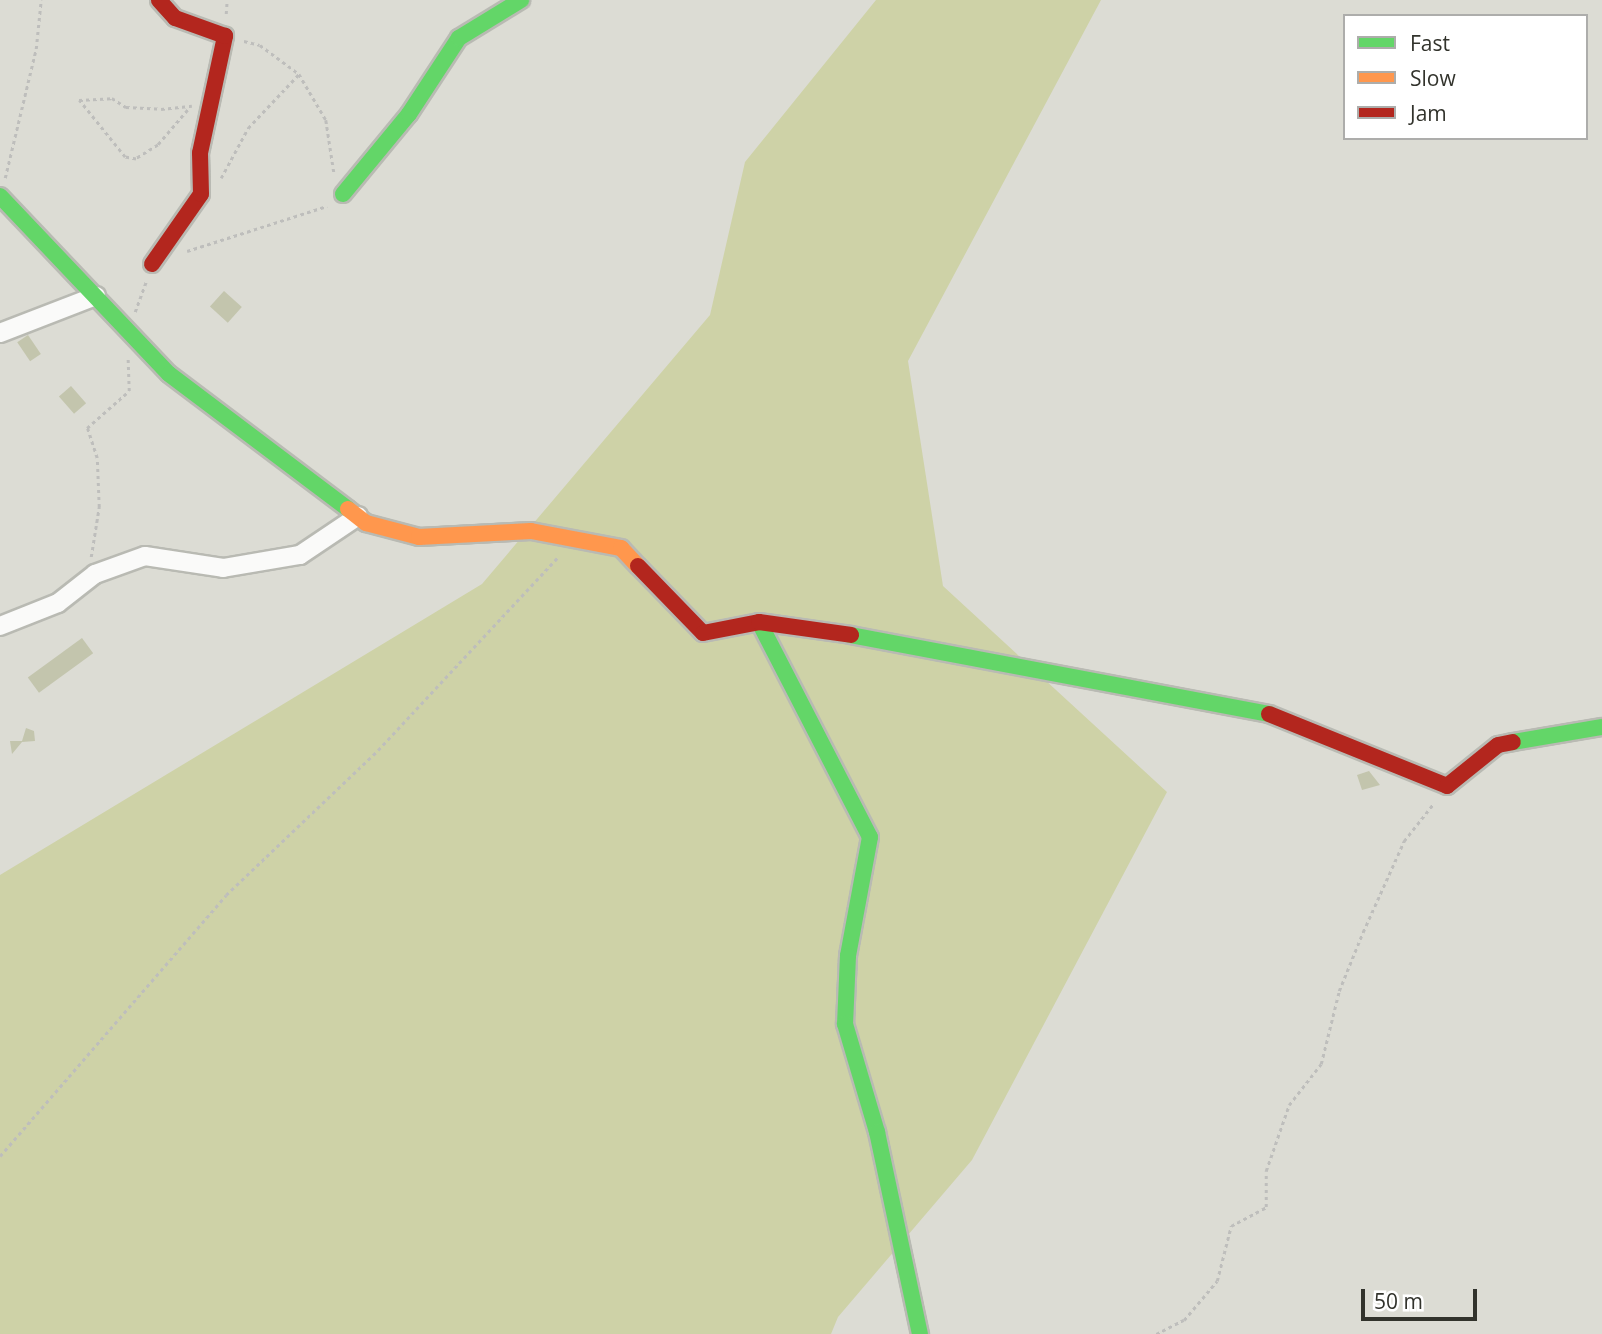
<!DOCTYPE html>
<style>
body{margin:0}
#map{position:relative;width:1602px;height:1334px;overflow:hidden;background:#dcdcd4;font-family:"Open Sans",sans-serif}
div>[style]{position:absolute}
.green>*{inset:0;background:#ced2a7}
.building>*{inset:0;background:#c3c5ad;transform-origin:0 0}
.path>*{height:2.5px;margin-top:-1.25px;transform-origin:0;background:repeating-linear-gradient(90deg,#bebebc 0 3.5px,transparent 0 7px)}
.roads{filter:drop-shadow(2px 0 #b9bab3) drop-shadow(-2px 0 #b9bab3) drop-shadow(0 2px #b9bab3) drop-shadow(0 -2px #b9bab3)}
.street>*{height:18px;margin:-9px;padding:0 9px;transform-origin:9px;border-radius:9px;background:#fafaf9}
.fast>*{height:16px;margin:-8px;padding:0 8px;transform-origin:8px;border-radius:8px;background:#63d668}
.slow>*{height:16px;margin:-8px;padding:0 8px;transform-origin:8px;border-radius:8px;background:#ff974d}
.jam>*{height:16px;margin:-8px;padding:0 8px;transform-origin:8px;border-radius:8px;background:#b3261e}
span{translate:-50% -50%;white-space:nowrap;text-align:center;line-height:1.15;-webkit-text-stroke:7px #fff;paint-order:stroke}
.legend{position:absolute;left:1343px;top:14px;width:245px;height:126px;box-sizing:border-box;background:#fff;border:2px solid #adadab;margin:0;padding:9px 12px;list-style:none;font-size:21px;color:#32332c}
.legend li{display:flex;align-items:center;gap:14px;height:35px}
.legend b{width:35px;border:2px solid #adadab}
.scale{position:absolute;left:1361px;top:1289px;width:116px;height:32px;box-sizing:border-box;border:4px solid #32332c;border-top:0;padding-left:9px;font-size:21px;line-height:24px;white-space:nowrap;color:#32332c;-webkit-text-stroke:5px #fff;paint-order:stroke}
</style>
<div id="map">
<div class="green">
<i style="clip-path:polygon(876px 0,1101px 0,908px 361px,943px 586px,1167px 792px,972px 1160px,838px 1317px,831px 1334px,0 1334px,0 875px,482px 584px,710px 315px,745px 162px)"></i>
</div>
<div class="building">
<i style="left:224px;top:291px;width:24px;height:21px;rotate:42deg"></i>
<i style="left:28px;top:335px;width:23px;height:13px;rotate:56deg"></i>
<i style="left:71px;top:386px;width:23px;height:16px;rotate:49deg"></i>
<i style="left:82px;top:638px;width:19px;height:67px;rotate:54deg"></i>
<i style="clip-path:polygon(26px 728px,34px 731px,35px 741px,22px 742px,12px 754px,10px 741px,22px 741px)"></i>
<i style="clip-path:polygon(1369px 771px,1380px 785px,1362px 790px,1357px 775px)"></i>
</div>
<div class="path">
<i style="left:226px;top:14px;width:14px;rotate:-86deg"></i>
<i style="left:244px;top:41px;width:16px;rotate:14deg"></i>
<i style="left:260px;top:45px;width:49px;rotate:36.6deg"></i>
<i style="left:299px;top:74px;width:53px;rotate:59.6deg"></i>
<i style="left:326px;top:120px;width:53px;rotate:81.3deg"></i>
<i style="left:188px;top:110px;width:46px;rotate:130.6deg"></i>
<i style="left:158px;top:145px;width:26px;rotate:148deg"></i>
<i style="left:136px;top:159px;width:11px;rotate:-170deg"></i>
<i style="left:125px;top:157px;width:73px;rotate:-128.9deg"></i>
<i style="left:79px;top:100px;width:33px;rotate:-3deg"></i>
<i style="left:112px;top:98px;width:17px;rotate:33deg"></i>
<i style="left:126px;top:107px;width:35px;rotate:3deg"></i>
<i style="left:161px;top:109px;width:31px;rotate:-6deg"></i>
<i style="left:5px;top:178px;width:133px;rotate:-76.5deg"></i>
<i style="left:36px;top:49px;width:49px;rotate:-84.2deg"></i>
<i style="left:221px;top:178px;width:57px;rotate:-61.6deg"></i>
<i style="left:248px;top:128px;width:74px;rotate:-46.6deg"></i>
<i style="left:187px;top:251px;width:147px;rotate:-17.8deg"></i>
<i style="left:135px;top:312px;width:32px;rotate:-70deg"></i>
<i style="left:91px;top:557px;width:51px;rotate:-80.9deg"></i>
<i style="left:99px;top:507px;width:49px;rotate:-92.3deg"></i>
<i style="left:97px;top:458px;width:32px;rotate:-108deg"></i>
<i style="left:87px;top:428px;width:56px;rotate:-41.4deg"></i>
<i style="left:129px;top:391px;width:32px;rotate:-92deg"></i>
<i style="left:0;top:1156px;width:345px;rotate:-49.1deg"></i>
<i style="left:226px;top:895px;width:210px;rotate:-43.6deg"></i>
<i style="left:378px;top:750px;width:265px;rotate:-47deg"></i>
<i style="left:1156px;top:1334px;width:31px;rotate:-27deg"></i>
<i style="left:1184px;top:1320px;width:51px;rotate:-49.8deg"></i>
<i style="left:1217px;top:1281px;width:57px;rotate:-75.7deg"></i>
<i style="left:1231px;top:1226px;width:40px;rotate:-28deg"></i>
<i style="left:1266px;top:1207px;width:36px;rotate:-90deg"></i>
<i style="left:1266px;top:1171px;width:70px;rotate:-70.8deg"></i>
<i style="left:1289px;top:1105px;width:52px;rotate:-52deg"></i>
<i style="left:1321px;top:1064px;width:75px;rotate:-76.1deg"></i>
<i style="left:1339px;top:991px;width:64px;rotate:-67.9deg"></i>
<i style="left:1363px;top:932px;width:100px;rotate:-65.7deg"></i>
<i style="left:1404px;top:841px;width:48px;rotate:-51.7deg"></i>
</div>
<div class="roads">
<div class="street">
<i style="left:0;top:333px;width:103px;rotate:-21.1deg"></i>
<i style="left:0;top:626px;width:62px;rotate:-21.6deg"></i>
<i style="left:58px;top:603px;width:47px;rotate:-38.1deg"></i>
<i style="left:95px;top:574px;width:53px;rotate:-19.8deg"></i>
<i style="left:145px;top:556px;width:79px;rotate:8.7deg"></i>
<i style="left:223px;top:568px;width:78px;rotate:-9.6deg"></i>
<i style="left:300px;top:555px;width:70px;rotate:-33.9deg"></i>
</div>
<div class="fast">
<i style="left:343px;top:194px;width:104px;rotate:-50.5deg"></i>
<i style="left:409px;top:114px;width:91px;rotate:-56.7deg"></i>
<i style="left:459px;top:38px;width:73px;rotate:-31.5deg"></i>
<i style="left:0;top:196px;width:245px;rotate:46.5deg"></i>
<i style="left:169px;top:374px;width:224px;rotate:37deg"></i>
<i style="left:759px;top:622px;width:242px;rotate:62.7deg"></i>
<i style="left:870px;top:837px;width:121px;rotate:100.5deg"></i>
<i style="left:848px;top:956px;width:68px;rotate:92.5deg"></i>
<i style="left:845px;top:1024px;width:113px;rotate:73.5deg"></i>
<i style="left:877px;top:1132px;width:207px;rotate:78deg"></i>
<i style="left:851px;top:635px;width:425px;rotate:10.7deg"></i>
<i style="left:1513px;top:742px;width:90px;rotate:-9.6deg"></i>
</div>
<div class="slow">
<i style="left:348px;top:509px;width:23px;rotate:38deg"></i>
<i style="left:366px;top:523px;width:55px;rotate:14.8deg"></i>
<i style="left:419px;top:537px;width:112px;rotate:-3.1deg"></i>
<i style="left:531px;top:531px;width:92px;rotate:10.7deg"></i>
<i style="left:621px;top:548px;width:25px;rotate:47deg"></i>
</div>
<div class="jam">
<i style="left:152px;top:264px;width:85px;rotate:-55deg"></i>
<i style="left:201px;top:194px;width:41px;rotate:-91.4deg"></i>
<i style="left:200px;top:153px;width:120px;rotate:-77.9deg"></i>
<i style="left:225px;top:36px;width:53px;rotate:-160.2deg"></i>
<i style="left:175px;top:18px;width:24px;rotate:-132deg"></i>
<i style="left:638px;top:566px;width:93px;rotate:45.9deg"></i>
<i style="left:703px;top:633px;width:57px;rotate:-11.1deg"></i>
<i style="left:759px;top:622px;width:93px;rotate:8deg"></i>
<i style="left:1269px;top:714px;width:192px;rotate:22deg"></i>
<i style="left:1447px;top:786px;width:65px;rotate:-38.8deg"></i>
<i style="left:1498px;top:745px;width:15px;rotate:-11deg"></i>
</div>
</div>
<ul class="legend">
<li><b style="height:9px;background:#63d668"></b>Fast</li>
<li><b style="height:9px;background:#ff974d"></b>Slow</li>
<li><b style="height:9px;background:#b3261e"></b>Jam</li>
</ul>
<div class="scale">50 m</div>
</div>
